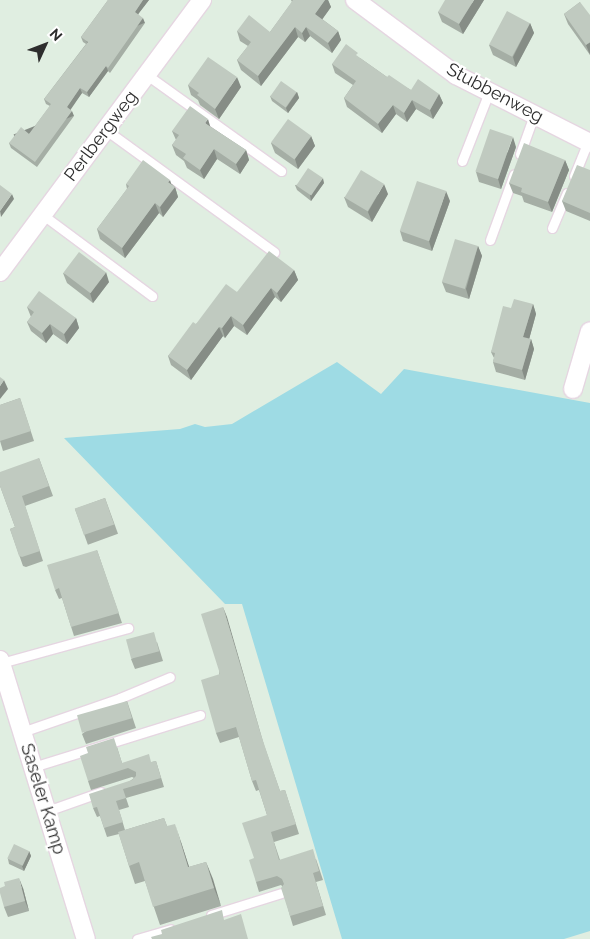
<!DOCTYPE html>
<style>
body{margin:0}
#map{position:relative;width:590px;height:939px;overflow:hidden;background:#e0eee1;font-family:Raleway,sans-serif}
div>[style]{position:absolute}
.green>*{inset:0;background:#9edbe4}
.roads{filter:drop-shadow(1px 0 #e5d6e1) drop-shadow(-1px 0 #e5d6e1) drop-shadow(0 1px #e5d6e1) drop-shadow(0 -1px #e5d6e1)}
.lane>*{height:9px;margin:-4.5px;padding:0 4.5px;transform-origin:4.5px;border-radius:4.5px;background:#fff}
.street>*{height:18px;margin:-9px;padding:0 9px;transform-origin:9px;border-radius:9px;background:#fff}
.wall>*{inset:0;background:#a5aea5;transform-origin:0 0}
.shaded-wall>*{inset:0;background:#868d86;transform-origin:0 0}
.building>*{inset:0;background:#c0cac0;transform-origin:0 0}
span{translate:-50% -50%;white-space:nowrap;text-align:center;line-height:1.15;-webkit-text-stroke:4.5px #fff;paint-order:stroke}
.street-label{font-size:18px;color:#2d2d2d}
.north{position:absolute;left:20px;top:20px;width:50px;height:50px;-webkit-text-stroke:4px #fff;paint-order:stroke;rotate:47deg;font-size:14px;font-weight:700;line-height:20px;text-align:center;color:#2d2d2d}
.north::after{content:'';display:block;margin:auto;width:18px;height:22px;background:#2d2d2d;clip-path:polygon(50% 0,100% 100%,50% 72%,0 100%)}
</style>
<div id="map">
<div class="green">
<i style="clip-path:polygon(337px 362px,381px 394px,404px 369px,590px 403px,590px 931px,564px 939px,342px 939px,242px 604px,225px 604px,64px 438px,180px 429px,195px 424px,205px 427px,232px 424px)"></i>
</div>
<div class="roads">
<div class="lane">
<i style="left:147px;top:75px;width:165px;rotate:35.6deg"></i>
<i style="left:106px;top:130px;width:208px;rotate:36deg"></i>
<i style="left:520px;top:154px;width:41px;rotate:-70.3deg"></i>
<i style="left:462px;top:161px;width:74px;rotate:-68.6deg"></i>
<i style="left:574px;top:176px;width:37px;rotate:-68deg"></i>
<i style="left:43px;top:215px;width:136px;rotate:36.6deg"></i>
<i style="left:552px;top:228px;width:38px;rotate:-67deg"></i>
<i style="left:490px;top:240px;width:70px;rotate:-70deg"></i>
<i style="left:1px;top:663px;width:132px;rotate:-15.4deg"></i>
<i style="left:22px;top:732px;width:104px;rotate:-19.1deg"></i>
<i style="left:120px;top:698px;width:54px;rotate:-22.8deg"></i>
<i style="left:33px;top:767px;width:175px;rotate:-17.3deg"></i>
<i style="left:47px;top:811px;width:57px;rotate:-19.4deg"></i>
<i style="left:211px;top:915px;width:73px;rotate:-17.4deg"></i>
<i style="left:137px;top:939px;width:35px;rotate:-16deg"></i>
</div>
<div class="street">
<i style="left:355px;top:0;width:126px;rotate:36.6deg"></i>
<i style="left:456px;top:75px;width:150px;rotate:26.9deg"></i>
<i style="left:0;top:272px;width:339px;rotate:-53.4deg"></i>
<i style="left:573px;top:389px;width:60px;rotate:-73.7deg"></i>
<i style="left:0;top:660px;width:292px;rotate:72.9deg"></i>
</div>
</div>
<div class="wall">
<i style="clip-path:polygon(108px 0,149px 0,138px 14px,145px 23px,110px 73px,108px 71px,89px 97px,82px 93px,70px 109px,74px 116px,37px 167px,11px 148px,9px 143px,29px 134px,50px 106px,46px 104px,44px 99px,86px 44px,83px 42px,81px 37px)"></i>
<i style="clip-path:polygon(291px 0,328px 0,331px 7px,322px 19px,338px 31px,341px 40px,332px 53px,310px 36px,305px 42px,298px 37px,261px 86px,241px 70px,237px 60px,248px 46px,240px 41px,237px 31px,270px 32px,292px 2px)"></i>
<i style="clip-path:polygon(484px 0,463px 34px,442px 22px,438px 12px)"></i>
<i style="clip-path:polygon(580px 2px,590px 55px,568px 24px,564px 14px)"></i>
<i style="clip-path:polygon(530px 23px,534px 33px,516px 67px,493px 55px,489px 45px)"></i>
<i style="clip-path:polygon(360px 58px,387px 77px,411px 90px,439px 94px,443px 103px,433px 119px,416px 109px,407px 122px,396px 114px,382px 133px,347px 107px,344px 98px,353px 85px,335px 73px,332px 64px)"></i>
<i style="clip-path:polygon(188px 85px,241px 87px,219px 119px,200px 105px,198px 100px,191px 95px)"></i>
<i style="clip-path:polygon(297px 92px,299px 98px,288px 113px,272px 101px,270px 96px)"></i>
<i style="clip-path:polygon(211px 127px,246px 150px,249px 160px,240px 174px,217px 159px,204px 179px,187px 168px,184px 161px,176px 155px,172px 145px,176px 140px,172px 131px)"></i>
<i style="clip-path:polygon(311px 136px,315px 146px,298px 169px,275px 153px,271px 143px)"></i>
<i style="clip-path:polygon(516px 147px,501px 189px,479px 182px,476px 172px)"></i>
<i style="clip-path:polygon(565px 160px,569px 170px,552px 212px,524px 202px,522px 196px,513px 193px,509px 183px)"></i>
<i style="clip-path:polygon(590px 170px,590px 221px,566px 211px,562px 201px)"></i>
<i style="clip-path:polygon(324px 183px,311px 201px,297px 190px,295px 185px)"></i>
<i style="clip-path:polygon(126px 184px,172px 184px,175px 187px,178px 197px,163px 217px,159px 213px,125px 258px,100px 239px,97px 229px,127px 189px)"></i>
<i style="clip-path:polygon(388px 194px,372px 222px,348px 207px,344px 197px)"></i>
<i style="clip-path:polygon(450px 201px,432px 251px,403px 241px,400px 231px)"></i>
<i style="clip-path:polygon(478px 246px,482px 256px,469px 299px,446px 292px,442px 282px)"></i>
<i style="clip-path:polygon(294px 270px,298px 280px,281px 302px,275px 297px,247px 335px,234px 326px,225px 338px,223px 336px,191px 380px,171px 365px,168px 356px,196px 324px,237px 292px)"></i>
<i style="clip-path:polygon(63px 273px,109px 282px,93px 303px,67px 283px)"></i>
<i style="clip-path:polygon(533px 304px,536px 314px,529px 339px,531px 339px,534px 349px,525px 380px,496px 372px,493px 362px,494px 358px,491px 352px,511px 308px)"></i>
<i style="clip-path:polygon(27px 307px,76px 318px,79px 328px,67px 344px,53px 334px,46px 343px,31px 331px,27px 322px,31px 317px)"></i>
<i style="clip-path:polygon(20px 398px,34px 441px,3px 451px,0 441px,0 405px)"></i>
<i style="clip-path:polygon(39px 458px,53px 496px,25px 506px,43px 561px,26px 567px,23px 566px,10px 529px,15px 527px,0 486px)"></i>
<i style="left:105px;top:498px;width:38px;height:32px;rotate:70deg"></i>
<i style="clip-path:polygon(97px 550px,122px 623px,74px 636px,62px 598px,59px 599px,55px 590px)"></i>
<i style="clip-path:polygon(223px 607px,264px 745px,280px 791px,285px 790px,299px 834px,274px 842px,280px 860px,316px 859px,323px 880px,316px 882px,326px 915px,293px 926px,290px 916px,282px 886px,281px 885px,259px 892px,256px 882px,254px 858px,267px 815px,259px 790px,256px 791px,252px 781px,239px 737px,220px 743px,216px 733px)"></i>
<i style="clip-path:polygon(157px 642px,163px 661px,135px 669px,131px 659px)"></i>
<i style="clip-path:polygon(127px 701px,136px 728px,86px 744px,82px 734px)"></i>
<i style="clip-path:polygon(117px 747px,122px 763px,152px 762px,156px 761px,164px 787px,126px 798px,129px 807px,119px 810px,125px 830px,164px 818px,167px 826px,181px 842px,189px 867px,206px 862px,221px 906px,160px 925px,145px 881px,135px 884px,129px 866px,119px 834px,107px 837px,100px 816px,97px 817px,93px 808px,134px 778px,132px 777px,91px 790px,88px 781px)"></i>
<i style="clip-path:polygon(29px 851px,31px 856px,24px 871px,9px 864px,8px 859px)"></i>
<i style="clip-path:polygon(5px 886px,23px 888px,29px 911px,8px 917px,4px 907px)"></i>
</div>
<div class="shaded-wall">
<i style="clip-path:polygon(143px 0,149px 0,136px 17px,135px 12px)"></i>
<i style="clip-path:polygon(325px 0,328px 0,331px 7px,319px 24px,315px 14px)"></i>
<i style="clip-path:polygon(474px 0,484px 0,463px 34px,459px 24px)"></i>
<i style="left:143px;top:18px;width:5px;height:61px;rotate:68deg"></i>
<i style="clip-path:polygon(530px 23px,534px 33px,516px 67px,513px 57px)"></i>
<i style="clip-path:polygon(295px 27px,298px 37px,261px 86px,258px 76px)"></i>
<i style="clip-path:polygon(306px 27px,310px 36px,305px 42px,302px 33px)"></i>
<i style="clip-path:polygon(338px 31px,341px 40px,332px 53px,328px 43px)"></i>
<i style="clip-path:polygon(590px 42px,590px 55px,586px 45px)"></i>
<i style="clip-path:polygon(106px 66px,108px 71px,89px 97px,87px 92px)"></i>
<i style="clip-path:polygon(237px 77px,241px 87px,219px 119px,215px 109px)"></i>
<i style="clip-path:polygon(80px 88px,82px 93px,69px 112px,67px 107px)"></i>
<i style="clip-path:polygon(297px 92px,299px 98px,288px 113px,286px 108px)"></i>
<i style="clip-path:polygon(439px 94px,443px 103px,433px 119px,430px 110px)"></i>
<i style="clip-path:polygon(412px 100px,416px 109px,407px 122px,404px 113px)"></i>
<i style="clip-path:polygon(393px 105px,396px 114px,382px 133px,378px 124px)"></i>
<i style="left:72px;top:111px;width:5px;height:63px;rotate:68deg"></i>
<i style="clip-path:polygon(208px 119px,211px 129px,205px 123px)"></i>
<i style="clip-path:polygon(311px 136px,315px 146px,298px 169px,295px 159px)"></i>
<i style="clip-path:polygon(513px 137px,516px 147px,501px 189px,498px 179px)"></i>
<i style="clip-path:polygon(214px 149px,217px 159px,204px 179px,200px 170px)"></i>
<i style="clip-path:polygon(246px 150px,249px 160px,240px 174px,236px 164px)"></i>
<i style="clip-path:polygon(565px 160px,569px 170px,552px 212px,548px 202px)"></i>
<i style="clip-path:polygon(323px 178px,324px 183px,311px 201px,310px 195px)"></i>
<i style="clip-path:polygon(170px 180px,173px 189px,175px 187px,178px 197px,163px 217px,160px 207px,168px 182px)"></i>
<i style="clip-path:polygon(384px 184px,388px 194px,372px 222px,368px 212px)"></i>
<i style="clip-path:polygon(446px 191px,450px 201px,432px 251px,429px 241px)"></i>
<i style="clip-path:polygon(12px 194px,14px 199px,1px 217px,0 211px)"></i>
<i style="clip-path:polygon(155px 203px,159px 213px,125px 258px,122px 248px)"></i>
<i style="clip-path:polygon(478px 246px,482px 256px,469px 299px,466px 289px)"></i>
<i style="clip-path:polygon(294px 270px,298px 280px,281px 302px,277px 293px)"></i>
<i style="clip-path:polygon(106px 272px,109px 282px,93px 303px,90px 293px)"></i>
<i style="clip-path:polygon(271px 288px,275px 297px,247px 335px,243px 325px)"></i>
<i style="clip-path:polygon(533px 304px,536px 314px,527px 347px,523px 337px)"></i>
<i style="clip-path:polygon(231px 316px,234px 326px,225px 338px,222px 328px)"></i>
<i style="clip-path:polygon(76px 318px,79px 328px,67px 344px,64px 334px)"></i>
<i style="clip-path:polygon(50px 324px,53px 334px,46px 343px,42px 333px)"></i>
<i style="clip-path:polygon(219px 327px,223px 336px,191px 380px,187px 370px)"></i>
<i style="clip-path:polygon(531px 339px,534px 349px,525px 380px,522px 370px)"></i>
<i style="clip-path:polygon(4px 380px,8px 389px,0 399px,0 386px)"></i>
<i style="clip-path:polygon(223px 607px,227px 617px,264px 745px,261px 735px)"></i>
<i style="clip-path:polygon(175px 824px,181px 842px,195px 885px,188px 867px)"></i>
<i style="clip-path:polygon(29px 851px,31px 856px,24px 871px,22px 866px)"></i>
<i style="clip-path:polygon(206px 862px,213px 879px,221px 906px,214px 888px)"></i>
<i style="clip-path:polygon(19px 878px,23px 888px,29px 911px,25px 901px)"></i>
</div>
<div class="building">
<i style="clip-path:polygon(108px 0,143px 0,135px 12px,143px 18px,108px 68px,106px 66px,87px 92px,80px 88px,67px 107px,72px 111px,35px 162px,9px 143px,21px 127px,29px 134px,51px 104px,44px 99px,88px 42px,81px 37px)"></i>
<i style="clip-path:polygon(293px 0,325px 0,315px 14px,338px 31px,328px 43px,306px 27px,302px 33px,295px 27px,258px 76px,237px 60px,251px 42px,237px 31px,249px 15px,270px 32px)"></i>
<i style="clip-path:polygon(445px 0,474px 0,459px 24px,438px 12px)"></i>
<i style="clip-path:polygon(580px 2px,590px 15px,590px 42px,586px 45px,564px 14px)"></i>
<i style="left:507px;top:11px;width:26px;height:38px;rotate:28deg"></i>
<i style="clip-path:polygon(346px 44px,358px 53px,356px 55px,387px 77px,389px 75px,411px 90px,418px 79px,439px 94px,430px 110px,412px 100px,404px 113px,393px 105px,378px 124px,344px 98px,356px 81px,332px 64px)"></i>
<i style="clip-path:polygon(208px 57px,237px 77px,215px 109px,197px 95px,199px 93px,188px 85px)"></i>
<i style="left:281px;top:81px;width:19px;height:19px;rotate:35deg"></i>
<i style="clip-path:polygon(190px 106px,208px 119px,205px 123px,246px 150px,236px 164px,214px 149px,200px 170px,183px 158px,186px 154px,172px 145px,179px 135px,172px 131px)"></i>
<i style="left:288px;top:119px;width:29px;height:29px;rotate:36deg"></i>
<i style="left:490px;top:129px;width:24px;height:45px;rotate:19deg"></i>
<i style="clip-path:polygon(524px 143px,565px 160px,548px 202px,521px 192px,522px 188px,509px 183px)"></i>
<i style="clip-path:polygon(143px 160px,170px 180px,168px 182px,175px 187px,160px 207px,155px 203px,122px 248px,97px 229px,129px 186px,126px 184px)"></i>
<i style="clip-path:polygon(577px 165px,590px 170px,590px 213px,562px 201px)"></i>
<i style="left:308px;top:168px;width:18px;height:21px;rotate:34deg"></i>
<i style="left:361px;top:170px;width:27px;height:32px;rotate:31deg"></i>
<i style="left:417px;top:181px;width:31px;height:53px;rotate:19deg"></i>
<i style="clip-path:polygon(0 185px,12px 194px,0 211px)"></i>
<i style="left:455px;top:239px;width:24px;height:45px;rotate:17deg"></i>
<i style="clip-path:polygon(269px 251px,294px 270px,277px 293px,271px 288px,243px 325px,231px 316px,222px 328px,219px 327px,187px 370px,168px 356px,193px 322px,196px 324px,226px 284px,237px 292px)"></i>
<i style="left:79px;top:252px;width:34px;height:26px;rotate:37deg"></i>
<i style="clip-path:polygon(39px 291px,76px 318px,64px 334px,50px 324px,42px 333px,27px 322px,34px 312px,27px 307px)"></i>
<i style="clip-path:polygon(514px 299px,533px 304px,523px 337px,531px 339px,522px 370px,493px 362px,495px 353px,491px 352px,503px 306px,511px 308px)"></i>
<i style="clip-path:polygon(0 377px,4px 380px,0 386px)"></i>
<i style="clip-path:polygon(20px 398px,31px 431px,0 441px,0 405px)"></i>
<i style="clip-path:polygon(39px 458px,49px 486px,22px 496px,40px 551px,22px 557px,19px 556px,10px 529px,15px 527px,0 486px,0 472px)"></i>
<i style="left:105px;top:498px;width:28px;height:32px;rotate:71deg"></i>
<i style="clip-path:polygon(97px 550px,119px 613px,71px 627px,59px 588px,55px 590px,47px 565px)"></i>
<i style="clip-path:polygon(223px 607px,261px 735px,280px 791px,285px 790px,296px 824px,271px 832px,279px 860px,313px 849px,319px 871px,313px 873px,323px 906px,290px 916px,281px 888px,284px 884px,282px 879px,277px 876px,256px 882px,249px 860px,254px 858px,242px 823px,267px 815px,256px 780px,252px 781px,236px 727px,216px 733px,201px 680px,220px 674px,201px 614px)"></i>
<i style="left:154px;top:632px;width:20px;height:29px;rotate:75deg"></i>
<i style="left:127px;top:701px;width:18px;height:52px;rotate:74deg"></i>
<i style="clip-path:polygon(114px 738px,122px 763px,149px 754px,151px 762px,156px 761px,161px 778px,123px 789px,126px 798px,116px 801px,123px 822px,104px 828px,97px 807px,93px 808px,89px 794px,132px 780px,136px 776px,136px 772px,128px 768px,88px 781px,80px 756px,88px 753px,86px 747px)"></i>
<i style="clip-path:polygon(164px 818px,167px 826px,175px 824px,188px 867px,206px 862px,214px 888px,153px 907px,139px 862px,129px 866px,118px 832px)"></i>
<i style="left:14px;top:844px;width:17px;height:16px;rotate:25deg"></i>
<i style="clip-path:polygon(19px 878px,25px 901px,4px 907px,0 893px,0 888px,5px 886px,4px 882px)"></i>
<i style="clip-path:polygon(222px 910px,224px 920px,241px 914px,248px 939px,152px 939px,151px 937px,162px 934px,161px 930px)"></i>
</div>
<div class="street-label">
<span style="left:495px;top:93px;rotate:28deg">Stubbenweg</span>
<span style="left:101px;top:136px;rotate:-53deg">Perlbergweg</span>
<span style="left:43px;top:799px;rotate:73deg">Saseler Kamp</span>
</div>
<div class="north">N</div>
</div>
